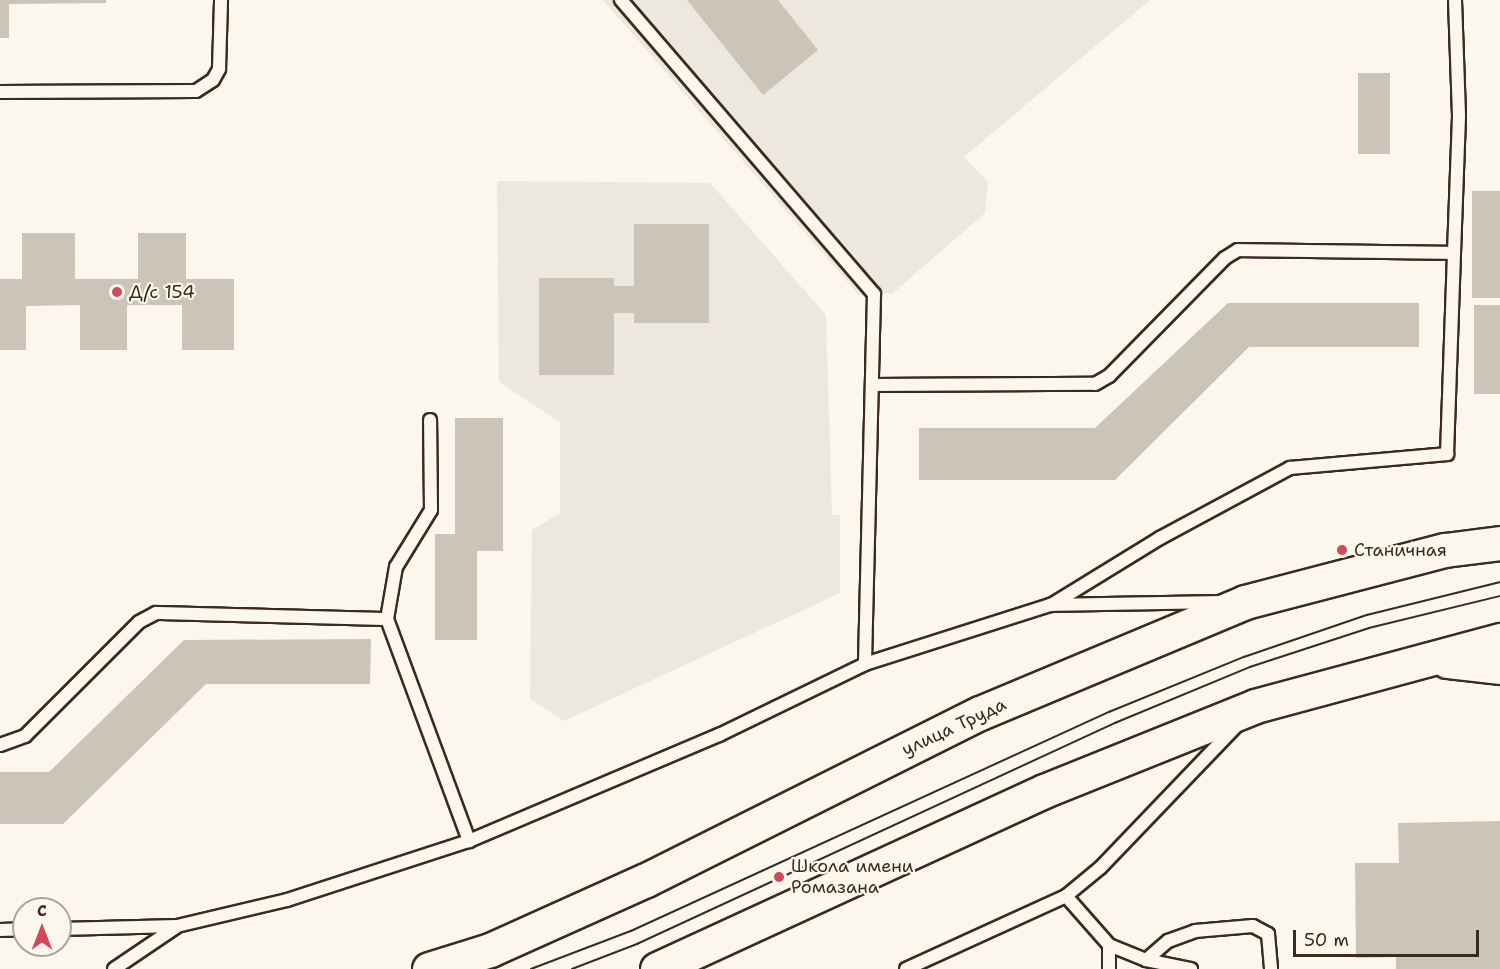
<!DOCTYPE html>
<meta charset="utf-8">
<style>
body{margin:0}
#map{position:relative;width:1500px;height:969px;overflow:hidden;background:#fbf7ec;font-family:"Shantell Sans",sans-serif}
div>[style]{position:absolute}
.built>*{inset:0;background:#ede8dd}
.building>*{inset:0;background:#ccc4b9;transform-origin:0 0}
.roads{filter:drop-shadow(2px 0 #3b2a1e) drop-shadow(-2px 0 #3b2a1e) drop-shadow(0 2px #3b2a1e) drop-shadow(0 -2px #3b2a1e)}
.lane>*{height:12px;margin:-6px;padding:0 6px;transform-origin:6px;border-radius:6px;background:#fbf7ec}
.secondary>*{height:33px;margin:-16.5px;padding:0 16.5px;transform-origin:16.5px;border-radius:16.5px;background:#fbf7ec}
.tram>*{height:1.5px;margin:-0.75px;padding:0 0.75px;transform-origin:0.75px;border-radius:0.75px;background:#3b2a1e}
.dots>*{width:16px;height:16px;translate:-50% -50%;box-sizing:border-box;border:3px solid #fbf7ec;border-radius:50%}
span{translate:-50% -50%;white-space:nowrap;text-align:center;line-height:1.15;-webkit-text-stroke:4.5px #fbf7ec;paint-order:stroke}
.poi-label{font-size:18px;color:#3b2a1e}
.left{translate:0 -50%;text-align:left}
.street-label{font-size:18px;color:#3b2a1e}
.north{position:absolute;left:12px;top:897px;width:60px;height:60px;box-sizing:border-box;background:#fbf7ec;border:2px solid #aea59a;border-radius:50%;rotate:0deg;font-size:16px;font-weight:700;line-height:24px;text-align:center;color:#3b2a1e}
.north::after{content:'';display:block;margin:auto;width:21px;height:27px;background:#d1495b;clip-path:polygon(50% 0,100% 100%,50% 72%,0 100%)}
.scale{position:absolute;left:1293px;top:930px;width:186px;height:27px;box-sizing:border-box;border:3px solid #3b2a1e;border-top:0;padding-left:8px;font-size:18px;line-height:21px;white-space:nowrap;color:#3b2a1e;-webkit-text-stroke:4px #fbf7ec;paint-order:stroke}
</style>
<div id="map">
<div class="built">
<i style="clip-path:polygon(603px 0,1150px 0,964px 157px,988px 182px,985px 213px,893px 293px,859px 295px)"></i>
<i style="clip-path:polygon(497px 181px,710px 183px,826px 315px,832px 515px,840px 515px,840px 593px,564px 721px,530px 699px,532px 530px,560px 513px,560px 422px,499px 382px)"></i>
</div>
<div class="building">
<i style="clip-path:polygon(0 0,106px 0,106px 3px,9px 4px,9px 38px,0 38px)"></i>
<i style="clip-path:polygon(687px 0,778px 0,818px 50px,763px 95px)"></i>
<i style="left:1358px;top:73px;width:32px;height:81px"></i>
<i style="left:1472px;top:191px;width:28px;height:107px"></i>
<i style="clip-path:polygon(634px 224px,709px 224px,709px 323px,634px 323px,634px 313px,614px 313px,614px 375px,539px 375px,539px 278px,614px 278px,614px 286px,634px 286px)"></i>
<i style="clip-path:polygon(22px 233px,75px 233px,75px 279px,138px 279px,138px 233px,186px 233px,186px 279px,234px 279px,234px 350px,182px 350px,182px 305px,127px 305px,127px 350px,80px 350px,80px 305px,26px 306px,26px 350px,0 350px,0 279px,22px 279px)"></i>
<i style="clip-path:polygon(1228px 303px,1419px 303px,1419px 347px,1249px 347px,1115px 480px,919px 480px,919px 428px,1095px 428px)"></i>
<i style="left:1474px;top:305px;width:26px;height:89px"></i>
<i style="clip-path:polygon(455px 418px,503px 418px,503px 551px,477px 551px,477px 640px,435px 640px,435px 534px,455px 534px)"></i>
<i style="clip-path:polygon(371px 639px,370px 684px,206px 684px,63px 824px,0 824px,0 772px,49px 772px,184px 640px)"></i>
<i style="clip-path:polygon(1500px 821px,1500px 969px,1396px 969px,1396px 957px,1356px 958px,1355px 863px,1399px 863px,1398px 823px)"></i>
</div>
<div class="roads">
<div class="lane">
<i style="left:621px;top:0;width:388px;rotate:49.3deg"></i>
<i style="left:874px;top:294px;width:370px;rotate:91.4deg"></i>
<i style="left:0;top:92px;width:196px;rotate:-0.3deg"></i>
<i style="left:196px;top:91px;width:20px;rotate:-33deg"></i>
<i style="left:213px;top:80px;width:13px;rotate:-61deg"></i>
<i style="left:219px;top:69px;width:69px;rotate:-88.3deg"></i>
<i style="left:872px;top:385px;width:223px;rotate:-0.3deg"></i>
<i style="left:1095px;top:384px;width:16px;rotate:-30deg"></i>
<i style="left:1109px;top:376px;width:165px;rotate:-45.5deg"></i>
<i style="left:1225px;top:258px;width:15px;rotate:-32deg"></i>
<i style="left:1238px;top:250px;width:216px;rotate:0.8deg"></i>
<i style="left:1454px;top:253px;width:138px;rotate:-87.9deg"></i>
<i style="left:1459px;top:115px;width:115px;rotate:-92deg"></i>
<i style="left:1051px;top:605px;width:128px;rotate:-31.6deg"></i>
<i style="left:1160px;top:538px;width:148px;rotate:-28.3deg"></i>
<i style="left:1290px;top:468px;width:158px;rotate:-5.1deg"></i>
<i style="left:1447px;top:454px;width:201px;rotate:-88deg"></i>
<i style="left:387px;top:619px;width:237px;rotate:69.7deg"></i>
<i style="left:0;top:745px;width:27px;rotate:-20deg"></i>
<i style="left:25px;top:736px;width:161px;rotate:-45deg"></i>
<i style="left:139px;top:622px;width:19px;rotate:-28deg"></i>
<i style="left:156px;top:613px;width:231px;rotate:1.5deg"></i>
<i style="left:387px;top:619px;width:53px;rotate:-80.2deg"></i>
<i style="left:396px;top:567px;width:67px;rotate:-58.4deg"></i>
<i style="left:431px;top:510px;width:90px;rotate:-90.6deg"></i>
<i style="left:1066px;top:896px;width:65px;rotate:48.7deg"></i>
<i style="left:60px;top:929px;width:117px;rotate:-1.5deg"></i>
<i style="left:177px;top:926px;width:113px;rotate:-13.3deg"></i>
<i style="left:287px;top:900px;width:191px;rotate:-18deg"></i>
<i style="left:469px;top:841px;width:272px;rotate:-23deg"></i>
<i style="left:719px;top:735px;width:162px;rotate:-25.9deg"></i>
<i style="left:865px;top:664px;width:194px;rotate:-17.7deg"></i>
<i style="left:1050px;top:605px;width:167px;rotate:-1deg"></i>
<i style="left:0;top:930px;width:24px;rotate:-2deg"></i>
<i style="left:1146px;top:960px;width:29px;rotate:-41deg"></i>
<i style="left:1168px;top:941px;width:29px;rotate:-20deg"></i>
<i style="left:1195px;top:931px;width:58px;rotate:-4.9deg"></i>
<i style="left:1253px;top:926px;width:17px;rotate:28deg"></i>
<i style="left:1268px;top:934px;width:35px;rotate:85deg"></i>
<i style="left:114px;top:969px;width:75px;rotate:-34.1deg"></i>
<i style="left:906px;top:969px;width:176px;rotate:-24.5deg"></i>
<i style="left:1066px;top:896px;width:45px;rotate:-39.6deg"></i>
<i style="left:1101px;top:867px;width:198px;rotate:-46.2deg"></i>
<i style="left:1109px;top:969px;width:24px;rotate:-90deg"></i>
<i style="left:1109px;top:945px;width:40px;rotate:22deg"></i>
<i style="left:1146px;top:960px;width:46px;rotate:11.3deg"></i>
</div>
<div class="secondary">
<i style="left:1447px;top:661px;width:53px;rotate:6.5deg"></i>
<i style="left:429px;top:969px;width:64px;rotate:-17.3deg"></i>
<i style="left:490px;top:950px;width:171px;rotate:-24.2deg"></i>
<i style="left:646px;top:880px;width:373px;rotate:-26.6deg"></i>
<i style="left:980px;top:713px;width:287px;rotate:-22.7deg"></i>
<i style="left:1245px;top:602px;width:207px;rotate:-14.6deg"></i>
<i style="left:1445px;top:550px;width:55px;rotate:-7.3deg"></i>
<i style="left:657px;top:969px;width:426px;rotate:-24.7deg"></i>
<i style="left:1044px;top:791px;width:227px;rotate:-21.9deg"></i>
<i style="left:1255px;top:706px;width:254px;rotate:-15.1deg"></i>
</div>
</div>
<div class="tram">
<i style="left:531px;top:969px;width:107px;rotate:-20.8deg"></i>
<i style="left:631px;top:931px;width:526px;rotate:-24.62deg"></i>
<i style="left:1109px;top:712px;width:146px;rotate:-22.2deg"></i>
<i style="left:1244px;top:657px;width:130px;rotate:-18.9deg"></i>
<i style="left:1367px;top:615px;width:137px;rotate:-13.9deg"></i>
<i style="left:572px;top:969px;width:70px;rotate:-21deg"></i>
<i style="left:637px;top:944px;width:527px;rotate:-24.81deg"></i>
<i style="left:1115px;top:723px;width:146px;rotate:-22.5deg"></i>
<i style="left:1250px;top:667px;width:125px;rotate:-18.1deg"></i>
<i style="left:1369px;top:628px;width:135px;rotate:-13.7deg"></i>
</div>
<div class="dots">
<i style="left:117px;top:292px;background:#d1495b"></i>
<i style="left:1342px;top:550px;background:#d1495b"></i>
<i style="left:779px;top:877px;background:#d1495b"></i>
</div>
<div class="poi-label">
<span class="left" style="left:129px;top:292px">Д/с 154</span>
<span class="left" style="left:1354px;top:550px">Станичная</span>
<span class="left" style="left:791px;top:877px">Школа имени<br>Ромазана</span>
</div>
<div class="street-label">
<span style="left:954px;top:727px;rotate:-25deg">улица Труда</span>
</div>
<div class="north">С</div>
<div class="scale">50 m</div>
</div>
